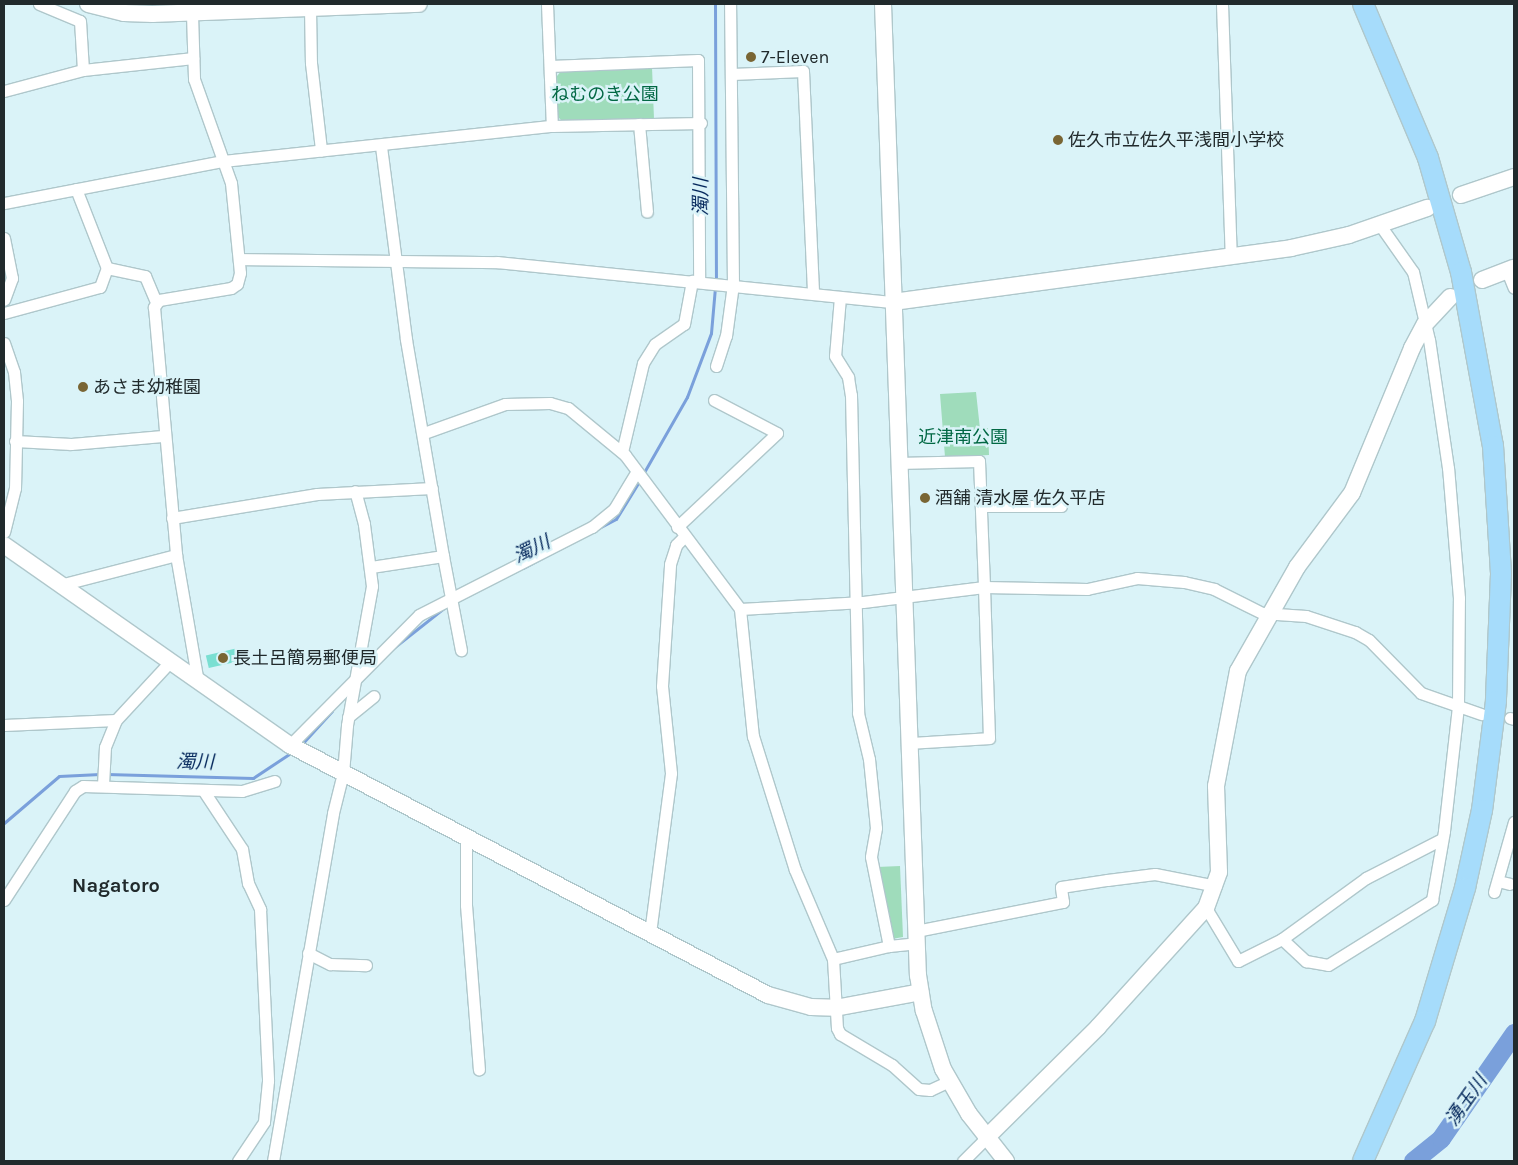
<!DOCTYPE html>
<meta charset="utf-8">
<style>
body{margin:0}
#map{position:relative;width:1518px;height:1165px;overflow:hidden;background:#daf3f8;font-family:Karla,"Noto Sans JP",sans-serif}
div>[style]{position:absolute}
.green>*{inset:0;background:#9fdcbb}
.stream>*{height:3px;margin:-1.5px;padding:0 1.5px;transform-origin:1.5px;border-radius:1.5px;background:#7aa0db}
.river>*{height:19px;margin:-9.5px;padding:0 9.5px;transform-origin:9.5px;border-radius:9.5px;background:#7aa0db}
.building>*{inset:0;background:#7adfd2;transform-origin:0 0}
.roads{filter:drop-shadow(1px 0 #afc7cb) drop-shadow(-1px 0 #afc7cb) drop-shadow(0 1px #afc7cb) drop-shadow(0 -1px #afc7cb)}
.street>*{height:11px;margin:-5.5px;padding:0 5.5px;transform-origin:5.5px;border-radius:5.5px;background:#fff}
.secondary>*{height:16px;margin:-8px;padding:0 8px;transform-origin:8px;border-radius:8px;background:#fff}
.highway>*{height:20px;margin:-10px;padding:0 10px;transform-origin:10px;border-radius:10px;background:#a6dcfb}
.dots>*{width:14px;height:14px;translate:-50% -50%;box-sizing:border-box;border:2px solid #daf3f8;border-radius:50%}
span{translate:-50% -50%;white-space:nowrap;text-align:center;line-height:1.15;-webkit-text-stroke:5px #daf3f8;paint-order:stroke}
.poi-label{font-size:18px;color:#212a2c}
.left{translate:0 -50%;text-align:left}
.park-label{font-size:18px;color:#026844}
.water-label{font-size:19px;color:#03265a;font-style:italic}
.quarter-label{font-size:20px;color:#212a2c;font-weight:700}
.frame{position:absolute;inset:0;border:5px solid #212a2c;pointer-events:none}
</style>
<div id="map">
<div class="green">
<i style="clip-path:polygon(652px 67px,654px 119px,563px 122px,558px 117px,557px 76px,562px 70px)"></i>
<i style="clip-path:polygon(976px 392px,980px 429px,988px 428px,989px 455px,945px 457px,940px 394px)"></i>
<i style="clip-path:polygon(900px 866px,903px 937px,892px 939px,877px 867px)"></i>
</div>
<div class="stream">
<i style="left:715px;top:4px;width:276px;rotate:89.8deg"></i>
<i style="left:643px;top:474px;width:89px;rotate:-60.3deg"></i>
<i style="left:687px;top:397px;width:68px;rotate:-69.4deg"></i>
<i style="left:711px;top:333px;width:46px;rotate:-85deg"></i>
<i style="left:523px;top:568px;width:105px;rotate:-27.8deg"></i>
<i style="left:616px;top:519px;width:46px;rotate:-58.4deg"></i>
<i style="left:392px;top:649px;width:66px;rotate:-38.3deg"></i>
<i style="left:301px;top:745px;width:46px;rotate:-47.6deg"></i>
<i style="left:106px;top:774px;width:147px;rotate:1.6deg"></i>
<i style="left:253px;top:778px;width:47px;rotate:-33.7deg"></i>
<i style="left:4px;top:823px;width:72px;rotate:-40.5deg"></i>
<i style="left:59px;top:776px;width:41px;rotate:-2.8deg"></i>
</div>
<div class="river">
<i style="left:1413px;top:1161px;width:36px;rotate:-39deg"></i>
<i style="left:1441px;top:1138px;width:128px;rotate:-55.2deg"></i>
</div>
<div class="building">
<i style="left:238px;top:648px;width:13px;height:33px;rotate:77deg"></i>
</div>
<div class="roads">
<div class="street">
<i style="left:39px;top:4px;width:44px;rotate:22.5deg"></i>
<i style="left:80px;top:21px;width:49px;rotate:86.5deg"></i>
<i style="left:547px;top:4px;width:122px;rotate:87.7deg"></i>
<i style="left:1222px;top:4px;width:253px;rotate:88deg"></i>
<i style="left:310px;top:8px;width:55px;rotate:89deg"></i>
<i style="left:311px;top:63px;width:88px;rotate:83.4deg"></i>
<i style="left:192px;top:14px;width:65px;rotate:88.2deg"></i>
<i style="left:194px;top:79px;width:110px;rotate:70.4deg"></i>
<i style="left:231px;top:183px;width:90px;rotate:84.3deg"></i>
<i style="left:240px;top:273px;width:11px;rotate:105deg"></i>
<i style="left:237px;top:284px;width:7px;rotate:146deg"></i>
<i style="left:231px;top:288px;width:73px;rotate:170.5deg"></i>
<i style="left:159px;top:300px;width:9px;rotate:126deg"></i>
<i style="left:154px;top:307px;width:249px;rotate:84.9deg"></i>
<i style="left:176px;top:555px;width:130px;rotate:80.2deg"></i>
<i style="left:550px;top:66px;width:148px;rotate:-2.3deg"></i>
<i style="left:698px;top:60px;width:221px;rotate:89.7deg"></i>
<i style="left:732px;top:74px;width:71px;rotate:-2.4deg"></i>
<i style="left:803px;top:71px;width:222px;rotate:87.4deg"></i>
<i style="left:4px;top:91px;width:82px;rotate:-14.9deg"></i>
<i style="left:83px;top:70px;width:111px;rotate:-6.2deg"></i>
<i style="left:639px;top:124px;width:88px;rotate:84.8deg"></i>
<i style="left:76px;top:189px;width:85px;rotate:68.6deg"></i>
<i style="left:107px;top:268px;width:39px;rotate:12deg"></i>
<i style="left:145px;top:276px;width:28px;rotate:67deg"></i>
<i style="left:4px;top:203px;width:223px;rotate:-10.9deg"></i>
<i style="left:223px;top:161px;width:331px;rotate:-6.1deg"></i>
<i style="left:552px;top:126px;width:149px;rotate:-1.2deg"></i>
<i style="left:4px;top:238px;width:41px;rotate:78.7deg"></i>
<i style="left:12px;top:278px;width:23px;rotate:110deg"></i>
<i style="left:239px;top:259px;width:258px;rotate:0.7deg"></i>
<i style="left:497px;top:262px;width:398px;rotate:5.8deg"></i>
<i style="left:1507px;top:271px;width:18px;rotate:68deg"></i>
<i style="left:840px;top:297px;width:59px;rotate:94.8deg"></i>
<i style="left:835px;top:356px;width:25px;rotate:58deg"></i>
<i style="left:848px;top:377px;width:18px;rotate:81deg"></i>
<i style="left:851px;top:395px;width:318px;rotate:88.7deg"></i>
<i style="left:858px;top:713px;width:47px;rotate:76.6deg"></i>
<i style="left:869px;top:759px;width:69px;rotate:84.2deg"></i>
<i style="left:876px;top:828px;width:29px;rotate:100deg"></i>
<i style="left:871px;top:857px;width:91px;rotate:78.6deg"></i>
<i style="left:889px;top:946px;width:57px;rotate:166.9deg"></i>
<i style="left:833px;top:959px;width:69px;rotate:86.7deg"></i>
<i style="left:837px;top:1028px;width:7px;rotate:63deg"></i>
<i style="left:840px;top:1034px;width:61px;rotate:30.8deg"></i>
<i style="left:892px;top:1065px;width:36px;rotate:42deg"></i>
<i style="left:919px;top:1089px;width:11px;rotate:5deg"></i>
<i style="left:930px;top:1090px;width:21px;rotate:-25deg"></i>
<i style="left:4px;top:313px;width:99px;rotate:-15.2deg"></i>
<i style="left:100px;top:287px;width:20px;rotate:-70deg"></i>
<i style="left:4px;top:343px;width:31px;rotate:71deg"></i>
<i style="left:14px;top:372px;width:29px;rotate:84deg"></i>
<i style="left:17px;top:401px;width:87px;rotate:91.3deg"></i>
<i style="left:15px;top:488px;width:45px;rotate:104deg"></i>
<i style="left:716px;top:366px;width:32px;rotate:-72deg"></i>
<i style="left:726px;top:336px;width:52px;rotate:-82.3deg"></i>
<i style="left:733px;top:284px;width:280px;rotate:-90.6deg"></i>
<i style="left:424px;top:433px;width:86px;rotate:-19.7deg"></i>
<i style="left:505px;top:404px;width:45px;rotate:-1.3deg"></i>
<i style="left:550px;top:403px;width:19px;rotate:16deg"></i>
<i style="left:568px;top:408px;width:74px;rotate:39.5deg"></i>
<i style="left:625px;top:455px;width:192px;rotate:53.2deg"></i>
<i style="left:740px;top:609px;width:128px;rotate:84.2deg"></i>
<i style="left:753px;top:736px;width:140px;rotate:72.6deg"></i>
<i style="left:795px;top:870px;width:97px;rotate:66.9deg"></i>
<i style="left:15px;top:441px;width:56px;rotate:3.1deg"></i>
<i style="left:71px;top:444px;width:92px;rotate:-5deg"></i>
<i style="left:622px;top:452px;width:91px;rotate:-76.7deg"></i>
<i style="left:643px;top:363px;width:22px;rotate:-58deg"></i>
<i style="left:655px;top:344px;width:35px;rotate:-35deg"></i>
<i style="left:684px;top:324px;width:44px;rotate:-79.5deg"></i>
<i style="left:898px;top:463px;width:81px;rotate:-1.4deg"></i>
<i style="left:979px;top:461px;width:126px;rotate:87.7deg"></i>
<i style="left:984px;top:587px;width:151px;rotate:88.1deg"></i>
<i style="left:989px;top:738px;width:80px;rotate:176.4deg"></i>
<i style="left:981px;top:506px;width:80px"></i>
<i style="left:172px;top:518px;width:147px;rotate:-9.4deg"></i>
<i style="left:317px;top:494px;width:115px;rotate:-3deg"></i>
<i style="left:677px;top:527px;width:137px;rotate:-43.2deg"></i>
<i style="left:777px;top:433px;width:71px;rotate:-152.4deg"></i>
<i style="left:443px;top:556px;width:96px;rotate:79.2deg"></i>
<i style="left:371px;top:567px;width:73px;rotate:-8.7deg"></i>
<i style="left:443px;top:556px;width:220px;rotate:-99.7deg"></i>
<i style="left:406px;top:339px;width:194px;rotate:-97.4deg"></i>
<i style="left:60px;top:585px;width:120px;rotate:-14.5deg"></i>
<i style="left:740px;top:609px;width:123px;rotate:-3.3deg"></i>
<i style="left:863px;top:602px;width:122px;rotate:-7.1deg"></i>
<i style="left:984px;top:587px;width:103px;rotate:1.1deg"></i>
<i style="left:1087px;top:589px;width:51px;rotate:-12.4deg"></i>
<i style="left:1137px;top:578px;width:47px;rotate:4.9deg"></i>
<i style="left:1184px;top:582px;width:31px;rotate:13deg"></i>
<i style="left:1214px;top:589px;width:54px;rotate:26.6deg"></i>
<i style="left:1262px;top:613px;width:44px;rotate:3.9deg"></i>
<i style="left:1306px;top:616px;width:52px;rotate:18.1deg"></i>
<i style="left:1355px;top:632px;width:16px;rotate:30deg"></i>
<i style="left:1369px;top:640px;width:74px;rotate:45.5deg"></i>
<i style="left:1421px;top:693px;width:64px;rotate:19.3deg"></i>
<i style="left:348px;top:717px;width:33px;rotate:-39deg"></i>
<i style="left:1510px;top:718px;width:4px;rotate:14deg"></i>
<i style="left:4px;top:725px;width:112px;rotate:-2.6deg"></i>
<i style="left:290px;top:745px;width:183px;rotate:-45.2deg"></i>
<i style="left:419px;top:615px;width:194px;rotate:-27deg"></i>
<i style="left:592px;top:527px;width:28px;rotate:-39deg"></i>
<i style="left:614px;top:509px;width:44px;rotate:-58.8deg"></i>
<i style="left:103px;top:785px;width:38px;rotate:-87deg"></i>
<i style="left:105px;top:747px;width:29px;rotate:-68deg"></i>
<i style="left:116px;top:720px;width:78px;rotate:-47.1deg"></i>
<i style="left:203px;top:790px;width:71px;rotate:56.5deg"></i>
<i style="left:242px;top:849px;width:35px;rotate:80deg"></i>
<i style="left:248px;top:883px;width:29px;rotate:65deg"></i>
<i style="left:260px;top:909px;width:172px;rotate:87.3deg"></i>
<i style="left:268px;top:1081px;width:41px;rotate:95.6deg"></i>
<i style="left:264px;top:1122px;width:47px;rotate:123.7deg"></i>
<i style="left:466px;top:837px;width:68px;rotate:90deg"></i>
<i style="left:466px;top:905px;width:165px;rotate:85.5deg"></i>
<i style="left:1498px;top:881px;width:12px;rotate:14deg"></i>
<i style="left:1494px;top:892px;width:73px;rotate:-74.1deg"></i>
<i style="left:4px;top:900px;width:130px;rotate:-56.9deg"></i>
<i style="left:75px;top:791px;width:9px;rotate:-32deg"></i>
<i style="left:83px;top:786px;width:159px;rotate:1.8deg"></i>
<i style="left:242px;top:791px;width:34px;rotate:-17deg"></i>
<i style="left:1206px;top:908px;width:62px;rotate:58.9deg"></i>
<i style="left:1238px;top:961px;width:49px;rotate:-26.6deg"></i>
<i style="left:1282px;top:939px;width:104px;rotate:-36deg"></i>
<i style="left:1366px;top:878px;width:85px;rotate:-27.2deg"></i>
<i style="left:916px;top:931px;width:150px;rotate:-11.2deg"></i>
<i style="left:1063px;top:902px;width:15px;rotate:-98deg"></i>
<i style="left:1061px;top:887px;width:47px;rotate:-8.7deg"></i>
<i style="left:1107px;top:880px;width:48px;rotate:-7.1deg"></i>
<i style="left:1155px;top:874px;width:62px;rotate:11.1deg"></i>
<i style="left:650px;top:933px;width:161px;rotate:-82.5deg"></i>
<i style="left:671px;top:773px;width:87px;rotate:-95.9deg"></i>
<i style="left:662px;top:686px;width:122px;rotate:-86.2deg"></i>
<i style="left:670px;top:564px;width:20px;rotate:-72deg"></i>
<i style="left:676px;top:545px;width:11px;rotate:-45deg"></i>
<i style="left:1282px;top:939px;width:33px;rotate:43deg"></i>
<i style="left:1306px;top:961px;width:22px;rotate:10deg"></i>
<i style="left:1328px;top:965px;width:123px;rotate:-32deg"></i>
<i style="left:1432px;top:900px;width:70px;rotate:-80.1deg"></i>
<i style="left:1444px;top:831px;width:126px;rotate:-83.6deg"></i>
<i style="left:1458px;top:706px;width:108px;rotate:-89.5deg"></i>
<i style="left:1459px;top:598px;width:130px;rotate:-94.8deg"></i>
<i style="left:1448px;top:468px;width:129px;rotate:-98.4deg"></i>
<i style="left:1429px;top:340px;width:70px;rotate:-103.2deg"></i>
<i style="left:1413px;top:272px;width:57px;rotate:-125.1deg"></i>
<i style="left:889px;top:946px;width:27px;rotate:-6deg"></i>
<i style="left:308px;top:953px;width:25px;rotate:27deg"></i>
<i style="left:330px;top:964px;width:36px;rotate:2deg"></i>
<i style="left:273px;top:1161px;width:353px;rotate:-80.2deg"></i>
<i style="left:333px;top:813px;width:41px;rotate:-76deg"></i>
<i style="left:343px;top:773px;width:48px;rotate:-85.2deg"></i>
<i style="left:347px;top:725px;width:141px;rotate:-79.8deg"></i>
<i style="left:372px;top:586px;width:63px;rotate:-97.4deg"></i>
<i style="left:364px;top:524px;width:34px;rotate:-105deg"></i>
<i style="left:963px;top:1161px;width:33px;rotate:-45deg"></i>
</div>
<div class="secondary">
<i style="left:88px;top:4px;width:37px;rotate:14deg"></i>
<i style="left:124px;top:13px;width:29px;rotate:2deg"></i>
<i style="left:153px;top:14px;width:266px;rotate:-2.2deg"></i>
<i style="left:883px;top:4px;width:972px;rotate:87.94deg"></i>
<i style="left:918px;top:975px;width:36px;rotate:81deg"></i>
<i style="left:924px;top:1011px;width:61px;rotate:71.9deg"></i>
<i style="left:943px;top:1069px;width:52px;rotate:60deg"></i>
<i style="left:969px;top:1114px;width:60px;rotate:51.8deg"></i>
<i style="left:1461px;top:195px;width:56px;rotate:-18.8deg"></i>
<i style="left:1482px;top:280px;width:34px;rotate:-21deg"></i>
<i style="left:893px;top:302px;width:402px;rotate:-7.7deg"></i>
<i style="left:1291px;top:248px;width:59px;rotate:-12.6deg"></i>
<i style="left:1349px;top:235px;width:83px;rotate:-19.1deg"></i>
<i style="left:4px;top:545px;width:349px;rotate:35deg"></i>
<i style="left:290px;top:745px;width:539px;rotate:27.61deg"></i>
<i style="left:768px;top:995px;width:45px;rotate:15.6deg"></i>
<i style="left:811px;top:1007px;width:24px;rotate:2deg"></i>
<i style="left:835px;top:1008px;width:87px;rotate:-10.5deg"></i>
<i style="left:986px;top:1138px;width:158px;rotate:-44.7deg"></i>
<i style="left:1098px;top:1027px;width:161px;rotate:-47.8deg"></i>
<i style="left:1206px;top:908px;width:38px;rotate:-70deg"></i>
<i style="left:1219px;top:872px;width:86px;rotate:-92deg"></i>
<i style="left:1216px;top:786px;width:117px;rotate:-79.2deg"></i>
<i style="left:1238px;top:671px;width:120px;rotate:-60.4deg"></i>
<i style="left:1297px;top:567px;width:92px;rotate:-53.4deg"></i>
<i style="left:1352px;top:493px;width:157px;rotate:-67.5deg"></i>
<i style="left:1412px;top:348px;width:27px;rotate:-62deg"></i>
<i style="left:1425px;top:324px;width:37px;rotate:-47deg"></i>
</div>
<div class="highway">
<i style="left:1363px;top:4px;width:167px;rotate:67.1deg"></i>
<i style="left:1428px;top:158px;width:119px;rotate:73.9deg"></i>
<i style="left:1461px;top:272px;width:177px;rotate:79.6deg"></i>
<i style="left:1493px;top:446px;width:128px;rotate:86.4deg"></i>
<i style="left:1501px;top:574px;width:127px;rotate:92.3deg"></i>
<i style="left:1496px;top:701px;width:110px;rotate:97.3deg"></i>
<i style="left:1482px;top:810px;width:80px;rotate:102.3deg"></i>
<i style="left:1465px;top:888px;width:139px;rotate:106.7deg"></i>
<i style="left:1425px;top:1021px;width:153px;rotate:113.9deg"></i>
</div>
</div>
<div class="dots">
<i style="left:751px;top:57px;background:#796534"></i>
<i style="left:1058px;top:140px;background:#796534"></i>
<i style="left:83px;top:387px;background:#796534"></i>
<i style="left:925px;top:498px;background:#796534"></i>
<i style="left:223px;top:658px;background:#796534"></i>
</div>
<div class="poi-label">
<span class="left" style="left:761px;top:57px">7-Eleven</span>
<span class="left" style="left:1068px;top:140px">佐久市立佐久平浅間小学校</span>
<span class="left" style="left:93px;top:387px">あさま幼稚園</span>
<span class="left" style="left:935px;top:498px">酒舗 清水屋 佐久平店</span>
<span class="left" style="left:233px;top:658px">長土呂簡易郵便局</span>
</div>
<div class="park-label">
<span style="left:605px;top:94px">ねむのき公園</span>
<span style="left:963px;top:437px">近津南公園</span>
</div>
<div class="water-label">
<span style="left:702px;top:197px;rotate:-90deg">濁川</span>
<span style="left:532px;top:550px;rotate:-26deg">濁川</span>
<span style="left:195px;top:763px;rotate:1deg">濁川</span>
<span style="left:1467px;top:1101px;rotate:-55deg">湧玉川</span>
</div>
<div class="quarter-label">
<span style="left:116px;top:885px">Nagatoro</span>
</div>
<div class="frame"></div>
</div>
